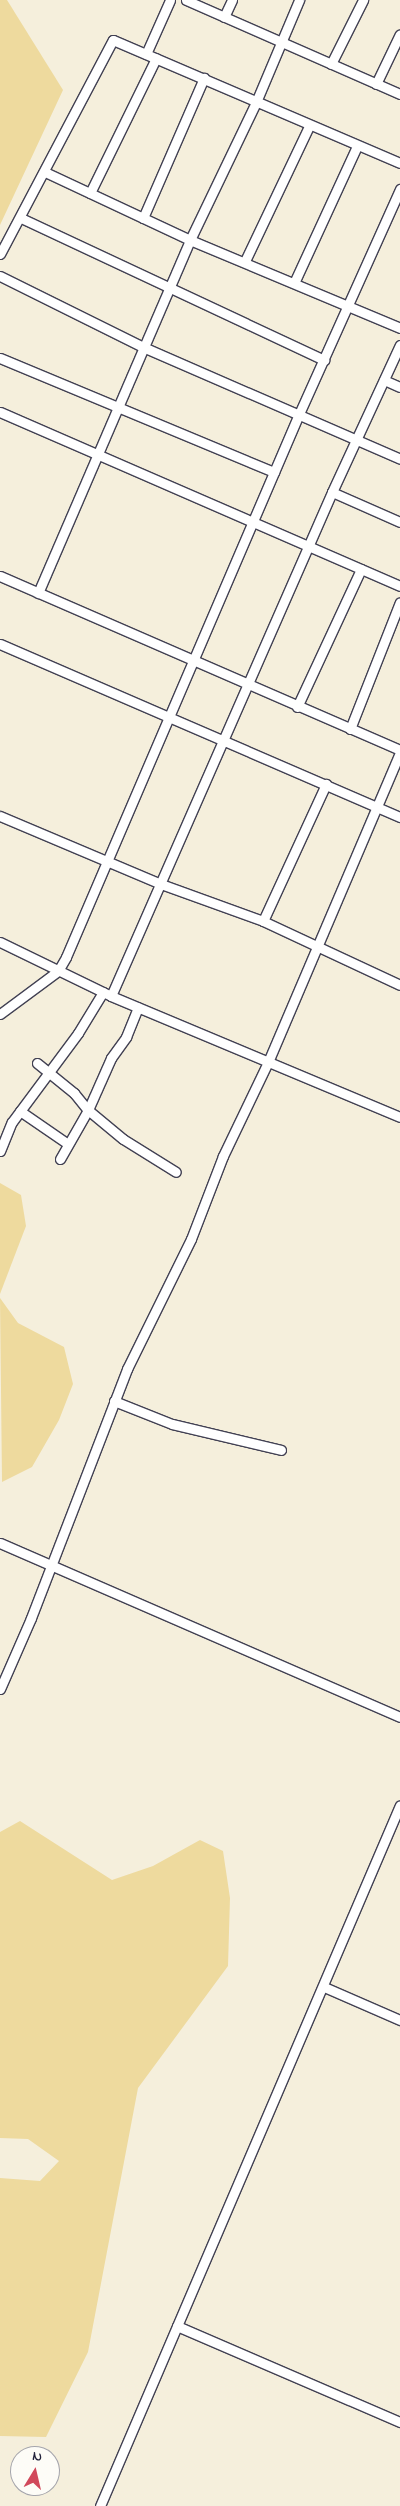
<!DOCTYPE html>
<style>
body{margin:0}
#map{position:relative;width:400px;height:2506px;overflow:hidden;background:#f5efdc;font-family:"Indie Flower",sans-serif}
div>[style]{position:absolute}
.sand>*{inset:0;background:#eeda9e}
.roads{filter:drop-shadow(1px 0 #424153) drop-shadow(-1px 0 #424153) drop-shadow(0 1px #424153) drop-shadow(0 -1px #424153)}
.minor>*{height:9px;margin:-4.5px;padding:0 4.5px;transform-origin:4.5px;border-radius:4.5px;background:#fff}
span{translate:-50% -50%;white-space:nowrap;text-align:center;line-height:1.15;-webkit-text-stroke:5px #fdfcf7;paint-order:stroke}
.north{position:absolute;left:10px;top:2446px;width:50px;height:50px;box-sizing:border-box;background:#fdfcf7;border:1px solid #a5a5ac;border-radius:50%;rotate:9deg;font-size:14px;font-weight:700;line-height:20px;text-align:center;color:#22223b}
.north::after{content:'';display:block;margin:auto;width:18px;height:22px;background:#d1495b;clip-path:polygon(50% 0,100% 100%,50% 72%,0 100%)}
</style>
<div id="map">
<div class="sand">
<i style="clip-path:polygon(0 0,7px 0,63px 90px,0 225px)"></i>
<i style="clip-path:polygon(0 1183px,21px 1195px,26px 1226px,0 1294px)"></i>
<i style="clip-path:polygon(0 1298px,18px 1323px,64px 1347px,73px 1384px,59px 1420px,32px 1467px,2px 1482px)"></i>
<i style="clip-path:polygon(20px 1821px,112px 1880px,153px 1866px,200px 1840px,223px 1851px,230px 1898px,228px 1966px,138px 2088px,88px 2352px,46px 2437px,0 2436px,0 2178px,40px 2181px,59px 2161px,28px 2139px,0 2138px,0 1832px)"></i>
</div>
<div class="roads">
<div class="minor">
<i style="left:186px;top:0;width:234px;rotate:23.7deg"></i>
<i style="left:224px;top:17px;width:19px;rotate:-65deg"></i>
<i style="left:146px;top:54px;width:59px;rotate:-66deg"></i>
<i style="left:331px;top:64px;width:72px;rotate:-63.4deg"></i>
<i style="left:376px;top:84px;width:55px;rotate:-64.4deg"></i>
<i style="left:45px;top:172px;width:160px;rotate:25.1deg"></i>
<i style="left:190px;top:240px;width:228px;rotate:22.7deg"></i>
<i style="left:90px;top:193px;width:150px;rotate:-63.9deg"></i>
<i style="left:21px;top:218px;width:335px;rotate:25.1deg"></i>
<i style="left:143px;top:218px;width:153px;rotate:-66.5deg"></i>
<i style="left:0;top:254px;width:242px;rotate:-62.2deg"></i>
<i style="left:113px;top:40px;width:312px;rotate:23.2deg"></i>
<i style="left:245px;top:261px;width:149px;rotate:-64.6deg"></i>
<i style="left:0;top:276px;width:160px;rotate:26.4deg"></i>
<i style="left:143px;top:347px;width:280px;rotate:23.5deg"></i>
<i style="left:294px;top:283px;width:151px;rotate:-65.3deg"></i>
<i style="left:0;top:358px;width:297px;rotate:22.6deg"></i>
<i style="left:384px;top:380px;width:17px;rotate:24deg"></i>
<i style="left:0;top:412px;width:436px;rotate:23.5deg"></i>
<i style="left:332px;top:492px;width:74px;rotate:23.8deg"></i>
<i style="left:0;top:576px;width:436px;rotate:23.5deg"></i>
<i style="left:38px;top:593px;width:384px;rotate:-66.7deg"></i>
<i style="left:190px;top:240px;width:153px;rotate:-64.4deg"></i>
<i style="left:256px;top:102px;width:111px;rotate:-67.1deg"></i>
<i style="left:0;top:644px;width:436px;rotate:23.4deg"></i>
<i style="left:297px;top:707px;width:152px;rotate:-65.1deg"></i>
<i style="left:350px;top:729px;width:136px;rotate:-68.5deg"></i>
<i style="left:0;top:816px;width:175px;rotate:22.9deg"></i>
<i style="left:161px;top:884px;width:109px;rotate:19.9deg"></i>
<i style="left:263px;top:921px;width:151px;rotate:25deg"></i>
<i style="left:263px;top:921px;width:151px;rotate:-65.3deg"></i>
<i style="left:0;top:942px;width:123px;rotate:25.9deg"></i>
<i style="left:111px;top:996px;width:313px;rotate:22.7deg"></i>
<i style="left:111px;top:996px;width:550px;rotate:-66.32deg"></i>
<i style="left:332px;top:492px;width:162px;rotate:-65.2deg"></i>
<i style="left:0;top:1014px;width:72px;rotate:-36.6deg"></i>
<i style="left:58px;top:971px;width:16px;rotate:-60deg"></i>
<i style="left:66px;top:957px;width:591px;rotate:-66.78deg"></i>
<i style="left:299px;top:414px;width:247px;rotate:-65.8deg"></i>
<i style="left:37px;top:1063px;width:48px;rotate:39deg"></i>
<i style="left:74px;top:1093px;width:22px;rotate:51deg"></i>
<i style="left:88px;top:1110px;width:45px;rotate:39.6deg"></i>
<i style="left:123px;top:1139px;width:62px;rotate:31.9deg"></i>
<i style="left:20px;top:1111px;width:58px;rotate:34.5deg"></i>
<i style="left:0;top:1151px;width:31px;rotate:-68deg"></i>
<i style="left:12px;top:1122px;width:111px;rotate:-53.4deg"></i>
<i style="left:78px;top:1033px;width:48px;rotate:-58.6deg"></i>
<i style="left:60px;top:1159px;width:56px;rotate:-60.3deg"></i>
<i style="left:88px;top:1110px;width:57px;rotate:-66.1deg"></i>
<i style="left:111px;top:1058px;width:26px;rotate:-54deg"></i>
<i style="left:126px;top:1037px;width:32px;rotate:-68deg"></i>
<i style="left:114px;top:1401px;width:62px;rotate:21.6deg"></i>
<i style="left:172px;top:1424px;width:112px;rotate:13.4deg"></i>
<i style="left:0;top:1543px;width:436px;rotate:23.5deg"></i>
<i style="left:0;top:1689px;width:77px;rotate:-66.4deg"></i>
<i style="left:31px;top:1618px;width:267px;rotate:-68.9deg"></i>
<i style="left:127px;top:1369px;width:145px;rotate:-63.8deg"></i>
<i style="left:191px;top:1239px;width:89px;rotate:-68.9deg"></i>
<i style="left:223px;top:1156px;width:104px;rotate:-64.4deg"></i>
<i style="left:268px;top:1062px;width:336px;rotate:-66.9deg"></i>
<i style="left:324px;top:1987px;width:83px;rotate:23.5deg"></i>
<i style="left:177px;top:2326px;width:243px;rotate:23.3deg"></i>
<i style="left:100px;top:2506px;width:762px;rotate:-66.83deg"></i>
</div>
</div>
<div class="north">N</div>
</div>
